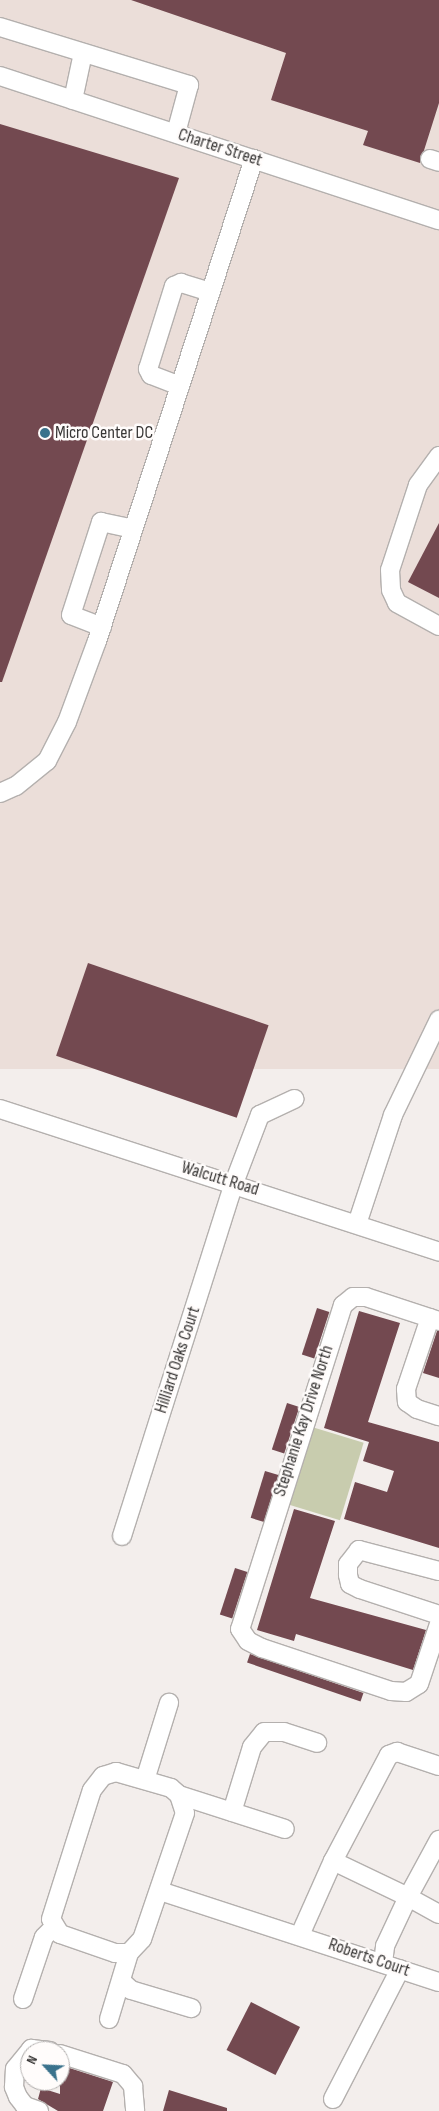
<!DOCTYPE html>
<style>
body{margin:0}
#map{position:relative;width:439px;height:2111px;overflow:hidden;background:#f3eeec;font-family:"Sofia Sans Condensed",sans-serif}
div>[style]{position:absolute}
.built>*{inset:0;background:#ebded9;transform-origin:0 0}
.green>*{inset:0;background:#c8ccae;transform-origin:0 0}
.building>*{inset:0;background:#734950;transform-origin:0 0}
.roads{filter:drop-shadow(1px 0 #b4b0ae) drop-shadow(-1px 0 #b4b0ae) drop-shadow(0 1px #b4b0ae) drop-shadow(0 -1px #b4b0ae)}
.minor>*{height:18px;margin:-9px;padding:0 9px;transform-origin:9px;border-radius:9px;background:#fff}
.dots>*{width:14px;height:14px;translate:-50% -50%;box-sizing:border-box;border:2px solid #fffcfb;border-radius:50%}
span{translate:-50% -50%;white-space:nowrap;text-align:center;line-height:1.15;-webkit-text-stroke:5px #fffcfb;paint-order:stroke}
.street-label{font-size:18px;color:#393736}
.poi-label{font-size:18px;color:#393736}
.left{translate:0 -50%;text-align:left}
.north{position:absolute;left:20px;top:2041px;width:50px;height:50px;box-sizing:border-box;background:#fffcfb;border:1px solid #b0adac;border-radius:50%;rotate:295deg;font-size:14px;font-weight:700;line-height:20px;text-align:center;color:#393736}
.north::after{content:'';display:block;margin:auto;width:18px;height:22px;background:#3a728c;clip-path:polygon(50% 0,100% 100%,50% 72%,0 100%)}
</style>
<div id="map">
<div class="built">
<i style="left:0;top:0;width:439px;height:1069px"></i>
</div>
<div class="green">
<i style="left:312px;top:1427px;width:54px;height:81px;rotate:17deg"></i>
</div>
<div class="building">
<i style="clip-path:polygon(131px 0,439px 0,439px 103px,420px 163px,363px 145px,368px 131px,271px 100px,286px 53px)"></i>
<i style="clip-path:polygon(0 124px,179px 178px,2px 682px,0 682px)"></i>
<i style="clip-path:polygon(439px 523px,439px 598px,408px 582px)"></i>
<i style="left:88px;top:963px;width:191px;height:98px;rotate:19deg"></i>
<i style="left:317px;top:1308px;width:13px;height:49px;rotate:18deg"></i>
<i style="clip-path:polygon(359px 1311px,400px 1323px,368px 1422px,439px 1442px,439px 1548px,344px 1519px,355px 1482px,387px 1492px,394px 1471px,363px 1461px,369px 1442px,324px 1428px)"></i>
<i style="clip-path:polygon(437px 1331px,439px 1331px,439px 1378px,423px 1373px)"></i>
<i style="left:287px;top:1403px;width:13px;height:49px;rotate:18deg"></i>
<i style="left:265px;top:1471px;width:14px;height:49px;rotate:17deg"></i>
<i style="clip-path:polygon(294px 1509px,335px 1521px,310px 1598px,426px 1630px,413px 1670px,296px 1634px,294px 1641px,257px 1630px)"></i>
<i style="left:235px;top:1568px;width:13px;height:49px;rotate:18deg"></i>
<i style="left:250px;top:1654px;width:120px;height:9px;rotate:19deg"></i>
<i style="left:251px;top:2002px;width:55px;height:54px;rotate:27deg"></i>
<i style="clip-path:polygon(60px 2065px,113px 2082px,103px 2111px,58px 2111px,38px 2099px,41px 2088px,60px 2094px)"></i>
<i style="clip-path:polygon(169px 2090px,227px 2108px,227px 2111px,163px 2111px)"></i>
</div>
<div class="roads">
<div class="minor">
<i style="left:0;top:27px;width:198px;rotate:17.1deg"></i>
<i style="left:189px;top:85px;width:50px;rotate:105.2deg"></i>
<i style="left:0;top:76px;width:462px;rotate:18.2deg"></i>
<i style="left:73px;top:100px;width:48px;rotate:-78deg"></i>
<i style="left:430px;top:159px;width:9px;rotate:18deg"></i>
<i style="left:180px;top:386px;width:31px;rotate:-159deg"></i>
<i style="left:151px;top:375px;width:7px;rotate:-117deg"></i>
<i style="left:148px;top:369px;width:87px;rotate:-72.6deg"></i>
<i style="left:174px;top:286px;width:8px;rotate:-23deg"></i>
<i style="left:181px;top:283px;width:31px;rotate:17deg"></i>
<i style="left:439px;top:456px;width:36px;rotate:126deg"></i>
<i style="left:418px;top:485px;width:89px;rotate:108.2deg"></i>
<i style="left:390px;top:570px;width:20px;rotate:87deg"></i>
<i style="left:391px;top:590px;width:14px;rotate:65deg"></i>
<i style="left:397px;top:603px;width:48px;rotate:28.7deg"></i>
<i style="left:102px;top:627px;width:33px;rotate:-159deg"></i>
<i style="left:71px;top:615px;width:98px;rotate:-72.1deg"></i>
<i style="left:101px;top:522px;width:33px;rotate:12deg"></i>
<i style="left:0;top:793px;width:17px;rotate:-24deg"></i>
<i style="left:16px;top:786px;width:40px;rotate:-39deg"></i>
<i style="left:47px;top:761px;width:44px;rotate:-62.9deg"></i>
<i style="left:67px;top:722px;width:86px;rotate:-69.7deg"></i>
<i style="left:97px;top:641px;width:507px;rotate:-71.96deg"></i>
<i style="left:0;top:1109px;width:462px;rotate:18deg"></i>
<i style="left:357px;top:1224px;width:115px;rotate:-71.7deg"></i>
<i style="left:393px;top:1115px;width:106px;rotate:-64.2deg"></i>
<i style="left:430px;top:1318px;width:75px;rotate:108.7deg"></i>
<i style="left:406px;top:1389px;width:13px;rotate:86deg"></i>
<i style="left:407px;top:1402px;width:12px;rotate:35deg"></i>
<i style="left:417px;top:1409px;width:23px;rotate:18deg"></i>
<i style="left:439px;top:1321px;width:77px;rotate:-161.8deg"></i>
<i style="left:366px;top:1297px;width:13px;rotate:180deg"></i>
<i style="left:353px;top:1297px;width:13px;rotate:141deg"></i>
<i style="left:343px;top:1305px;width:340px;rotate:107.6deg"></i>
<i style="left:240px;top:1629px;width:14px;rotate:56deg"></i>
<i style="left:248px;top:1641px;width:16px;rotate:27deg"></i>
<i style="left:262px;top:1648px;width:136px;rotate:18.4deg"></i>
<i style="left:391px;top:1691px;width:15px;rotate:4deg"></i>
<i style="left:406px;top:1692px;width:15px;rotate:-32deg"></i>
<i style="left:419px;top:1684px;width:63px;rotate:-71.6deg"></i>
<i style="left:122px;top:1536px;width:370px;rotate:-72.4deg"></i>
<i style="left:234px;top:1183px;width:73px;rotate:-69.1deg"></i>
<i style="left:260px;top:1115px;width:38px;rotate:-25deg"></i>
<i style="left:439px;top:1571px;width:83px;rotate:-165.3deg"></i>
<i style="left:359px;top:1550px;width:18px;rotate:128deg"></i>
<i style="left:348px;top:1564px;width:11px;rotate:90deg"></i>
<i style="left:348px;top:1575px;width:9px;rotate:77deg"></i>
<i style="left:350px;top:1584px;width:11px;rotate:27deg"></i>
<i style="left:360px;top:1589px;width:83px;rotate:18.2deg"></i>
<i style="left:116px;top:1772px;width:57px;rotate:16.2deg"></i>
<i style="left:171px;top:1788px;width:11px;rotate:41deg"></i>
<i style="left:179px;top:1795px;width:19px;rotate:72deg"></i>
<i style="left:185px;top:1813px;width:133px;rotate:108.8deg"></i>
<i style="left:142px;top:1939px;width:19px;rotate:133deg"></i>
<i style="left:129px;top:1953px;width:14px;rotate:180deg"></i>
<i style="left:115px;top:1953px;width:58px;rotate:-160.9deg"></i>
<i style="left:60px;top:1934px;width:17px;rotate:-121deg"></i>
<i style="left:51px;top:1919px;width:135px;rotate:-72.4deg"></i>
<i style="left:92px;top:1790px;width:18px;rotate:-52deg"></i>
<i style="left:103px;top:1776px;width:14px;rotate:-17deg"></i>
<i style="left:145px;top:1780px;width:81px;rotate:-72.7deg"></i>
<i style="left:179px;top:1795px;width:111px;rotate:17.8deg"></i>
<i style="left:232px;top:1812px;width:68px;rotate:-72.9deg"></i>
<i style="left:252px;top:1747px;width:19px;rotate:-51deg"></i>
<i style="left:264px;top:1732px;width:20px"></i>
<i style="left:284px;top:1732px;width:35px;rotate:18deg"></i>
<i style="left:333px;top:1861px;width:83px;rotate:25.6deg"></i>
<i style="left:408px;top:1897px;width:65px;rotate:-61.5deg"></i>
<i style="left:160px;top:1891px;width:293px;rotate:18.1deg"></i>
<i style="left:300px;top:1935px;width:81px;rotate:-66deg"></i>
<i style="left:333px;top:1861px;width:120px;rotate:-62.2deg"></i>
<i style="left:389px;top:1755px;width:9px;rotate:-21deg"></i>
<i style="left:397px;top:1752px;width:44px;rotate:18.4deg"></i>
<i style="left:383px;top:1963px;width:17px;rotate:-83deg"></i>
<i style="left:385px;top:1946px;width:54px;rotate:-64.9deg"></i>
<i style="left:408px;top:1897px;width:35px;rotate:29deg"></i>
<i style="left:121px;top:1981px;width:13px;rotate:42deg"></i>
<i style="left:131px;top:1990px;width:63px;rotate:16.7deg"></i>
<i style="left:23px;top:1999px;width:65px;rotate:-71.3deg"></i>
<i style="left:44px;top:1937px;width:14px;rotate:-45deg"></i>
<i style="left:109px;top:2019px;width:69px;rotate:-73.1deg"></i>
<i style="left:60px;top:2054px;width:66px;rotate:17.6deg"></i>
<i style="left:123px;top:2074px;width:16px;rotate:50deg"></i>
<i style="left:133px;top:2086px;width:25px;rotate:85deg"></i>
<i style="left:333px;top:2099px;width:146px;rotate:-62.7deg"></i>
<i style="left:39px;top:2111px;width:15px;rotate:-160deg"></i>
<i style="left:25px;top:2106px;width:11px;rotate:-128deg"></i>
<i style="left:18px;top:2097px;width:11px;rotate:-112deg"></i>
<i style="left:14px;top:2087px;width:18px;rotate:-87deg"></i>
<i style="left:15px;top:2069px;width:26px;rotate:-51deg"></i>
<i style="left:31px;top:2049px;width:19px;rotate:6deg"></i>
</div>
</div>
<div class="dots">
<i style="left:45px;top:433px;background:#3a728c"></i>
</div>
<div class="street-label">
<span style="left:220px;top:148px;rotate:18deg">Charter Street</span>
<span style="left:220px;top:1179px;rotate:17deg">Walcutt Road</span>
<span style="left:178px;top:1360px;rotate:-72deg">Hilliard Oaks Court</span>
<span style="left:304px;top:1421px;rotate:-72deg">Stephanie Kay Drive North</span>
<span style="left:369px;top:1958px;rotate:19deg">Roberts Court</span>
</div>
<div class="poi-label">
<span class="left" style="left:55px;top:433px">Micro Center DC</span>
</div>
<div class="north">N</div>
</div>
